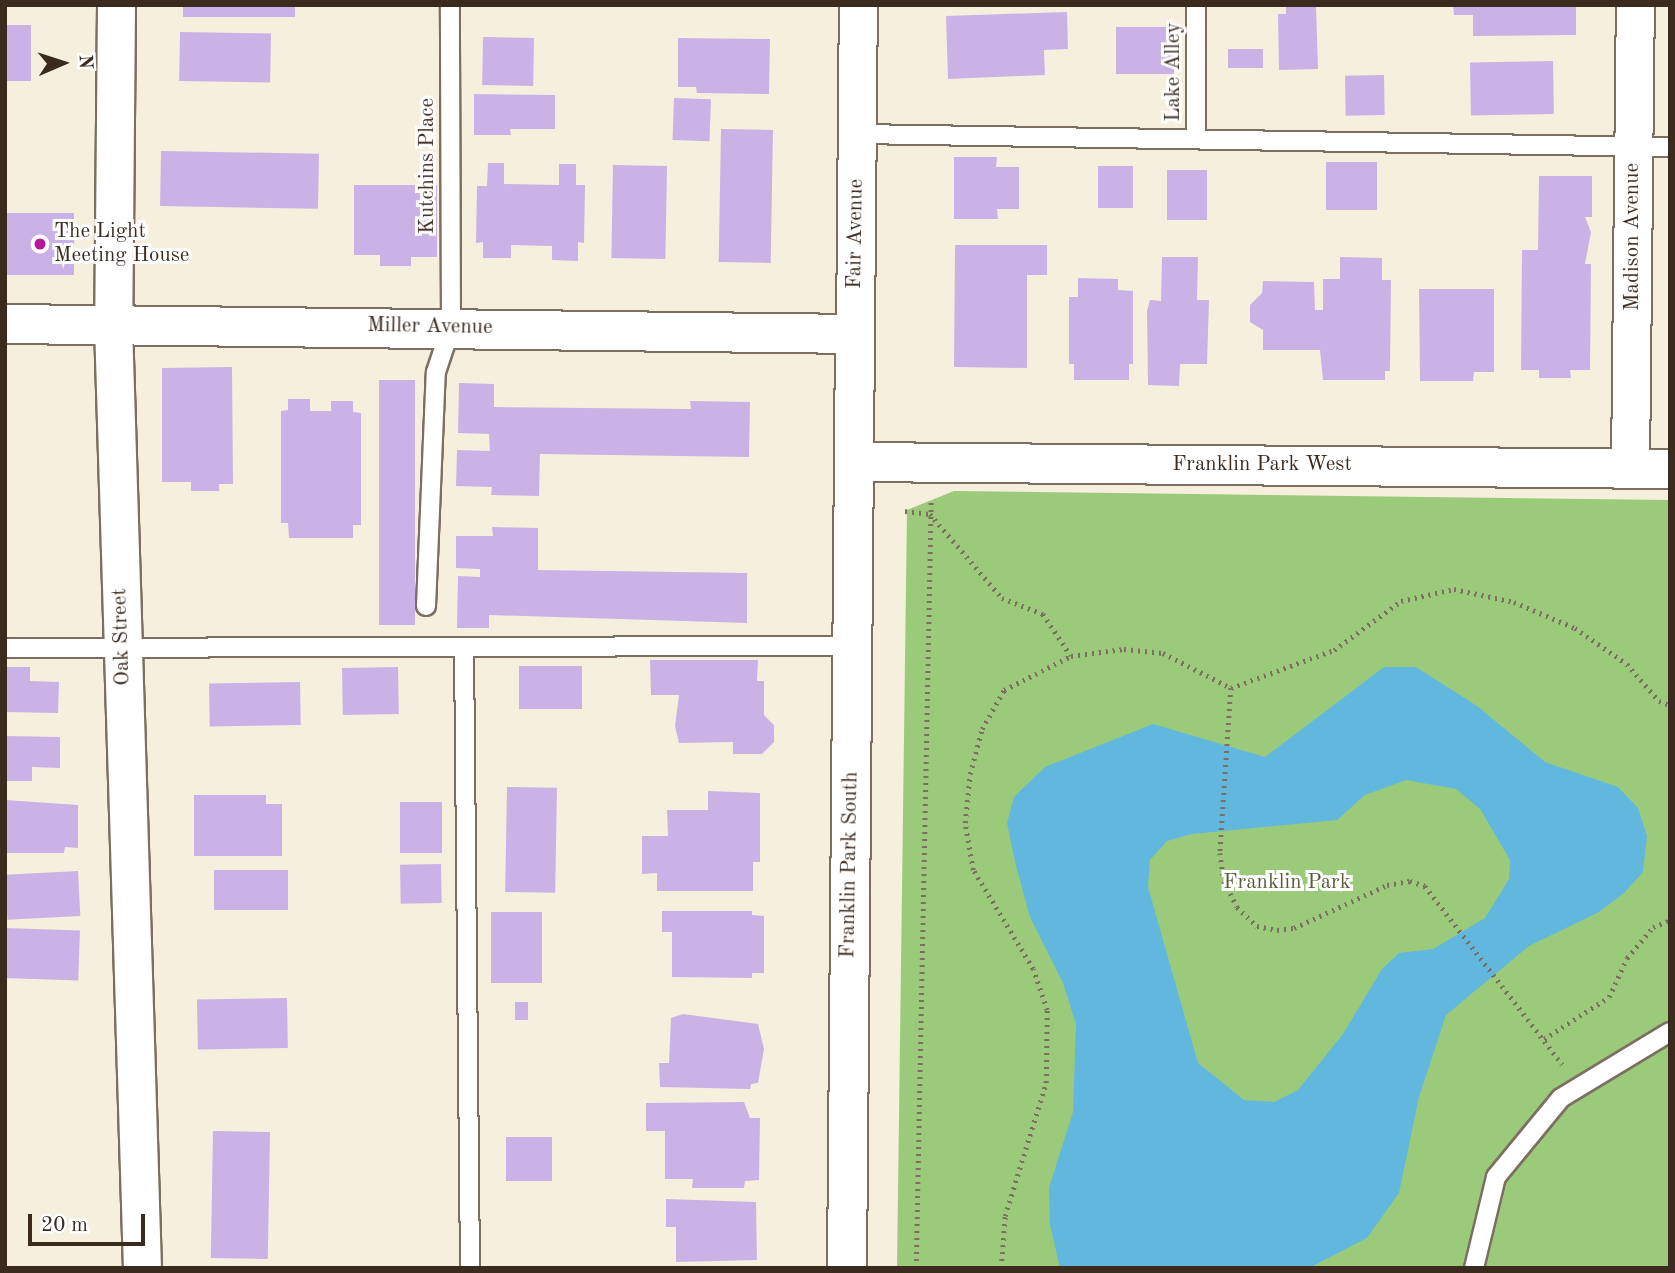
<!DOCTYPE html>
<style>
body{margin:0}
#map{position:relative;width:1675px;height:1273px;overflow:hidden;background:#f6efde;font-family:"Old Standard TT",serif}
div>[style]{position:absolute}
.green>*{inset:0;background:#9bcb7a}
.water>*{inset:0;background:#62b7de}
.building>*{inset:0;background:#cbb2e6;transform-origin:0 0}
.path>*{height:4.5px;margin-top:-2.25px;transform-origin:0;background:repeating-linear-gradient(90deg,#7c6f61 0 2px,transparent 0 7px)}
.roads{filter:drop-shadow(2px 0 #7c6f61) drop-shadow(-2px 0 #7c6f61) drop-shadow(0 2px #7c6f61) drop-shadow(0 -2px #7c6f61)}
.service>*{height:18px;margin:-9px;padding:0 9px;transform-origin:9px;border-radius:9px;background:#fff}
.minor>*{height:37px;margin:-18.5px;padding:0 18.5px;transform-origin:18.5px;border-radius:18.5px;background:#fff}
.tertiary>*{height:38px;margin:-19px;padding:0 19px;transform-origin:19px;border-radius:19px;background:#fff}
.dots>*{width:19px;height:19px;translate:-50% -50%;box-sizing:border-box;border:4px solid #fff;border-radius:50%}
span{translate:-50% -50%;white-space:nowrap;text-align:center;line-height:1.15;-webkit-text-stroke:6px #fff;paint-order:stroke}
.street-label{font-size:21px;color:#3b2a1e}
.poi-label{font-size:21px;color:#3b2a1e}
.left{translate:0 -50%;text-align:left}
.park-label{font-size:21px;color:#585a3a}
.frame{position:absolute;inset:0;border:7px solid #3b2a1e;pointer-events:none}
.north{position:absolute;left:28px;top:28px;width:70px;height:70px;-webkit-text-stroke:5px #fff;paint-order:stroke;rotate:87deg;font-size:19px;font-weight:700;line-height:28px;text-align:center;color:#3b2a1e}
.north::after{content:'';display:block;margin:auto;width:24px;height:32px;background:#3b2a1e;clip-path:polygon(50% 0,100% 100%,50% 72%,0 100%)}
.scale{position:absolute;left:28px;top:1214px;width:117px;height:32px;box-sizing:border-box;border:4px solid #3b2a1e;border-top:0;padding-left:9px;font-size:21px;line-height:24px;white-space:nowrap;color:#3b2a1e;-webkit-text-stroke:5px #fff;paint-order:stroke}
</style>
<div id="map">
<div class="green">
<i style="clip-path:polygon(954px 491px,1670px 500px,1670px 1268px,897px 1268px,907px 510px)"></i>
</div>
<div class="water">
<i style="clip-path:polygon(evenodd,1384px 667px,1416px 667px,1477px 706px,1545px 762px,1618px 787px,1638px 808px,1647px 836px,1643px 872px,1624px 893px,1599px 912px,1529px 946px,1446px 1015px,1419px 1097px,1399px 1193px,1367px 1238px,1309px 1268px,1060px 1268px,1050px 1225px,1049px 1188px,1073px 1112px,1076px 1024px,1063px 983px,1030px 917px,1016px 866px,1007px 823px,1014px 797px,1045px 767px,1153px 724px,1265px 757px,1384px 667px,1406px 780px,1456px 789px,1480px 809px,1510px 860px,1509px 879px,1485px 918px,1433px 949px,1399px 953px,1382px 969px,1343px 1034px,1298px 1090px,1274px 1102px,1244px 1100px,1198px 1063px,1148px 887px,1150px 860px,1167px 841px,1192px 834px,1337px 820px,1365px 795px,1406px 780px)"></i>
</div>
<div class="building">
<i style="left:183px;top:5px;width:112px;height:12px"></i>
<i style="clip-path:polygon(1286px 5px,1316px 5px,1318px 69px,1279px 70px,1278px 14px,1286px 14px)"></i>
<i style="clip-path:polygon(1453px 5px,1576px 5px,1576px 35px,1473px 36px,1473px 15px,1454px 15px)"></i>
<i style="clip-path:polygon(1067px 12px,1068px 49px,1044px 50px,1045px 75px,948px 79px,946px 16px)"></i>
<i style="left:5px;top:25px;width:26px;height:56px"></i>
<i style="left:1174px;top:27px;width:47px;height:58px;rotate:90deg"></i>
<i style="left:180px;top:32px;width:91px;height:49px;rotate:1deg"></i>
<i style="left:483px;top:37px;width:51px;height:48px;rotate:1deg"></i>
<i style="clip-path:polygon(678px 38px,770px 39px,769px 94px,697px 93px,696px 87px,678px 87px)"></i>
<i style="left:1263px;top:49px;width:19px;height:35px;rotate:90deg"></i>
<i style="left:1553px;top:61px;width:53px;height:83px;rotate:89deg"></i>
<i style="left:1384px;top:75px;width:40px;height:39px;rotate:89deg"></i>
<i style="clip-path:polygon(474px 94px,555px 95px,555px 129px,510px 129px,511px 135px,474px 135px)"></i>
<i style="left:674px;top:98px;width:37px;height:42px;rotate:2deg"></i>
<i style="left:721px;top:129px;width:52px;height:133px;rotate:1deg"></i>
<i style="left:161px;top:151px;width:158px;height:55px;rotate:1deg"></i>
<i style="clip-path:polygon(954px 157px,997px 157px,996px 167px,1019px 167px,1019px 209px,997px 209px,998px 219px,954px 219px)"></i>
<i style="left:1326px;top:162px;width:51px;height:48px"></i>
<i style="clip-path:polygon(488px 163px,504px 163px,504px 184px,559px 185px,559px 164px,576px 164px,576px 185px,585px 185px,584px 243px,578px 242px,578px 261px,552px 260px,552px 246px,511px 245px,511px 258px,483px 258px,483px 242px,476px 243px,477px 186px,487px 186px)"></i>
<i style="left:613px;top:165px;width:54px;height:93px;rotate:1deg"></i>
<i style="left:1098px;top:166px;width:35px;height:42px"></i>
<i style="left:1167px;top:170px;width:40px;height:50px"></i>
<i style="clip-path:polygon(1539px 176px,1592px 176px,1592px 217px,1585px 217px,1591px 232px,1585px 264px,1591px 264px,1590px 370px,1570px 370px,1571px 378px,1539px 378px,1539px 370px,1521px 370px,1522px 250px,1538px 250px)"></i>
<i style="clip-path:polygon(354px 185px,437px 185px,437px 257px,411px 257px,411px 266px,380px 266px,380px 255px,354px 255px)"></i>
<i style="left:5px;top:213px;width:69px;height:62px"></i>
<i style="clip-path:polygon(955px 245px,1047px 245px,1047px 275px,1027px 275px,1027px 368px,954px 367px)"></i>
<i style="clip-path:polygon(1162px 257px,1198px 257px,1197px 300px,1209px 300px,1207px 364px,1180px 364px,1179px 386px,1148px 385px,1147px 311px,1150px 300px,1161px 301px)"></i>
<i style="clip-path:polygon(1340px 257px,1382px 258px,1382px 280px,1391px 280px,1390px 371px,1385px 371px,1385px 380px,1323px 380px,1320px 350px,1263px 350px,1263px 330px,1250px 322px,1250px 305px,1262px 293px,1263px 281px,1314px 282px,1315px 310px,1323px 310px,1323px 279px,1340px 279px)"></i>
<i style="clip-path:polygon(1078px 278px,1118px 279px,1118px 290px,1133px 291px,1133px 364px,1129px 364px,1129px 380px,1074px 380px,1074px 364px,1069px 364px,1069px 297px,1078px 297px)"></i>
<i style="clip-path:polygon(1419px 289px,1494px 289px,1494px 372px,1474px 372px,1473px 381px,1420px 381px)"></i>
<i style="clip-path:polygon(232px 367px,233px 484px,219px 484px,219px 491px,191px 491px,191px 482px,162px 482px,162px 368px)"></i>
<i style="left:379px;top:380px;width:36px;height:245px"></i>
<i style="clip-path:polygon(459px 383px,494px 384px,494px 407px,691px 409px,690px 401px,750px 402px,749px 457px,540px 454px,539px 496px,491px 495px,492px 487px,456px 486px,457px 450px,490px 451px,489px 434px,458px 433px)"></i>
<i style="clip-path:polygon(288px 399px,310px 399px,310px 411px,331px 411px,331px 401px,353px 401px,353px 412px,361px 413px,361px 525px,353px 525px,353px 538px,289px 538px,288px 523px,281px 523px,281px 411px,288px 410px)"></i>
<i style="clip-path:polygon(492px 527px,538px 528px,538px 570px,747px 573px,747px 623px,489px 615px,489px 628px,457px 628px,458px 576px,480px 577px,480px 569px,456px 568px,456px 536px,493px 536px)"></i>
<i style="clip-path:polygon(650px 660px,758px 660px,757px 681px,764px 681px,764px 715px,774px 725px,774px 742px,762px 754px,733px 754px,733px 742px,679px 743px,675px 726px,679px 695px,651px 695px)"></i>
<i style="left:519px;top:666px;width:63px;height:43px"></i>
<i style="clip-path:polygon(5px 667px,30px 667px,30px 681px,59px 682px,58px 713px,5px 712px)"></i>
<i style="left:398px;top:667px;width:47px;height:56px;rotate:89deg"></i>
<i style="left:300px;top:682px;width:43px;height:91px;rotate:89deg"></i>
<i style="clip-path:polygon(5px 736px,60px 737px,60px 768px,32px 767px,32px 781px,5px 781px)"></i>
<i style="left:507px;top:787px;width:50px;height:105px;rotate:1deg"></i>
<i style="clip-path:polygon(708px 791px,760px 793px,760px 862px,753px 862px,753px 891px,657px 891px,657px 873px,642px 874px,642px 836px,668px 836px,667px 810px,708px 810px)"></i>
<i style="clip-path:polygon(194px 795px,266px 795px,266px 804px,282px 804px,282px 856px,194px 856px)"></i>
<i style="clip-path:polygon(5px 800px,78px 805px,78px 848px,65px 847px,64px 853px,5px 853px)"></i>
<i style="left:400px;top:802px;width:42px;height:51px"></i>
<i style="left:441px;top:864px;width:39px;height:41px;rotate:89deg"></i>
<i style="left:214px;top:870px;width:74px;height:40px"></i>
<i style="left:78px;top:871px;width:45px;height:73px;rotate:87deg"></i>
<i style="clip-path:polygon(662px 911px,752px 911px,752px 915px,764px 916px,764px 973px,752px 973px,752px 978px,672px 977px,672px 932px,662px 932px)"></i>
<i style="left:491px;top:912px;width:51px;height:71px"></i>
<i style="left:5px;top:928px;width:75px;height:50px;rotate:2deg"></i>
<i style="left:287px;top:998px;width:50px;height:90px;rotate:89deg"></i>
<i style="left:515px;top:1002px;width:13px;height:18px"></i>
<i style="clip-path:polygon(683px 1014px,758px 1024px,764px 1049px,758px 1083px,751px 1084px,750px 1089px,660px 1087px,659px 1063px,669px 1063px,671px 1018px)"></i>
<i style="clip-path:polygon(744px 1102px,750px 1118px,760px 1118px,759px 1180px,745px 1181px,744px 1188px,692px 1188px,693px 1179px,665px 1179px,665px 1131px,646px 1131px,646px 1103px)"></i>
<i style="left:213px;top:1131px;width:57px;height:127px;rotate:1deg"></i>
<i style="left:506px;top:1137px;width:46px;height:44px"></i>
<i style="clip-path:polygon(666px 1199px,756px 1202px,757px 1260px,676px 1262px,676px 1227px,666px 1227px)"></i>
</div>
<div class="path">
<i style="left:905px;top:511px;width:25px;rotate:7deg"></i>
<i style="left:930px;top:514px;width:111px;rotate:49.4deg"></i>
<i style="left:1002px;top:598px;width:44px;rotate:21.3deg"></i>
<i style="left:1043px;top:614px;width:50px;rotate:56.3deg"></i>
<i style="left:1231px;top:688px;width:165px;rotate:93.8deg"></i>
<i style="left:1220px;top:853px;width:28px;rotate:82deg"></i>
<i style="left:1224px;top:881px;width:29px;rotate:63deg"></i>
<i style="left:1237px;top:907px;width:28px;rotate:44deg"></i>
<i style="left:1257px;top:926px;width:20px;rotate:11deg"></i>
<i style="left:1277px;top:930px;width:17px;rotate:-7deg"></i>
<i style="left:1294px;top:928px;width:102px;rotate:-24.8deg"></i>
<i style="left:1387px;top:885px;width:23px;rotate:-10deg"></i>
<i style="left:1410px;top:881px;width:16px;rotate:18deg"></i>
<i style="left:1425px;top:886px;width:225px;rotate:52.4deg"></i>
<i style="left:1544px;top:1039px;width:77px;rotate:-32.9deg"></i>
<i style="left:1609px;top:997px;width:43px;rotate:-65.2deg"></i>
<i style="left:1627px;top:958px;width:40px;rotate:-50deg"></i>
<i style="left:1653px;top:927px;width:18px;rotate:-22deg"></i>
<i style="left:916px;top:1268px;width:766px;rotate:-88.88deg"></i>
<i style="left:1001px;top:1268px;width:52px;rotate:-85.6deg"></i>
<i style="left:1005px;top:1216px;width:139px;rotate:-72.9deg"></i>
<i style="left:1046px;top:1083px;width:73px;rotate:-89.2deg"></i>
<i style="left:1047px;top:1010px;width:43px;rotate:-108.9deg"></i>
<i style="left:1033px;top:969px;width:116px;rotate:-121.2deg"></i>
<i style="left:973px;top:870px;width:48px;rotate:-99.7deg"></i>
<i style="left:965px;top:823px;width:49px;rotate:-84.2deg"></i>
<i style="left:970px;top:774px;width:47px;rotate:-75.1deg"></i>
<i style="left:982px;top:729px;width:45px;rotate:-60.6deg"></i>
<i style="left:1004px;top:690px;width:75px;rotate:-26.9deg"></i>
<i style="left:1071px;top:656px;width:53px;rotate:-7.5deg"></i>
<i style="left:1124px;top:649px;width:39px;rotate:6deg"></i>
<i style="left:1163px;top:653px;width:76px;rotate:27.2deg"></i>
<i style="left:1231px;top:688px;width:110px;rotate:-20.3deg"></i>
<i style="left:1334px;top:650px;width:83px;rotate:-36.2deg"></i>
<i style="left:1401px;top:601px;width:54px;rotate:-12.8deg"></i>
<i style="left:1454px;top:589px;width:61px;rotate:12.2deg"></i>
<i style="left:1514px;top:602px;width:66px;rotate:23.1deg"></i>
<i style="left:1575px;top:628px;width:63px;rotate:34.7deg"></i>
<i style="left:1627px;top:664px;width:49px;rotate:49.1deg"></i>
<i style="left:1659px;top:701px;width:12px;rotate:20deg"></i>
</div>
<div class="roads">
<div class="service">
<i style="left:857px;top:134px;width:813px;rotate:0.92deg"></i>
<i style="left:1196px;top:139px;width:134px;rotate:-90deg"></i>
<i style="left:426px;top:606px;width:234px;rotate:-87.6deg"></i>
<i style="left:436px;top:372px;width:47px;rotate:-71.6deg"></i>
<i style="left:451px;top:327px;width:322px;rotate:-90.2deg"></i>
<i style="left:464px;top:647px;width:621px;rotate:89.45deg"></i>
<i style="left:5px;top:648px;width:848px;rotate:-0.14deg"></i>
<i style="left:1474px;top:1268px;width:94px;rotate:-76.4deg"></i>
<i style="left:1496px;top:1177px;width:102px;rotate:-50.6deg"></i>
<i style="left:1561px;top:1098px;width:127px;rotate:-31.2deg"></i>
</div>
<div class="minor">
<i style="left:116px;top:5px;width:320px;rotate:90.5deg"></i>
<i style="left:113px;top:325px;width:943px;rotate:88.24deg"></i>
<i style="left:855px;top:334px;width:329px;rotate:-89.5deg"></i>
<i style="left:1630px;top:468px;width:463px;rotate:-89.4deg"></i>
</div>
<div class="tertiary">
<i style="left:5px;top:324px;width:850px;rotate:0.67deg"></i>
<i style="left:855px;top:334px;width:934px;rotate:90.49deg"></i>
<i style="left:854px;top:462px;width:816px;rotate:0.49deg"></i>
</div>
</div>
<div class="dots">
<i style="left:40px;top:244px;background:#b5179e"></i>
</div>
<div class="street-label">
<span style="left:1174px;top:72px;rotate:-90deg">Lake Alley</span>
<span style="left:428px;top:166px;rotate:-90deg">Kutchins Place</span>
<span style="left:856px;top:234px;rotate:-89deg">Fair Avenue</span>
<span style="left:1633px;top:237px;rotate:-90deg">Madison Avenue</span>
<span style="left:430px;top:327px;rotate:1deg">Miller Avenue</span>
<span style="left:1262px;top:465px">Franklin Park West</span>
<span style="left:122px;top:637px;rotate:-92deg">Oak Street</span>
<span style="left:850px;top:865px;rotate:-89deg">Franklin Park South</span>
</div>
<div class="poi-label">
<span class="left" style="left:54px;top:244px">The Light<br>Meeting House</span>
</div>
<div class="park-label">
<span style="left:1287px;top:883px">Franklin Park</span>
</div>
<div class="frame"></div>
<div class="north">N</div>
<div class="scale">20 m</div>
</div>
